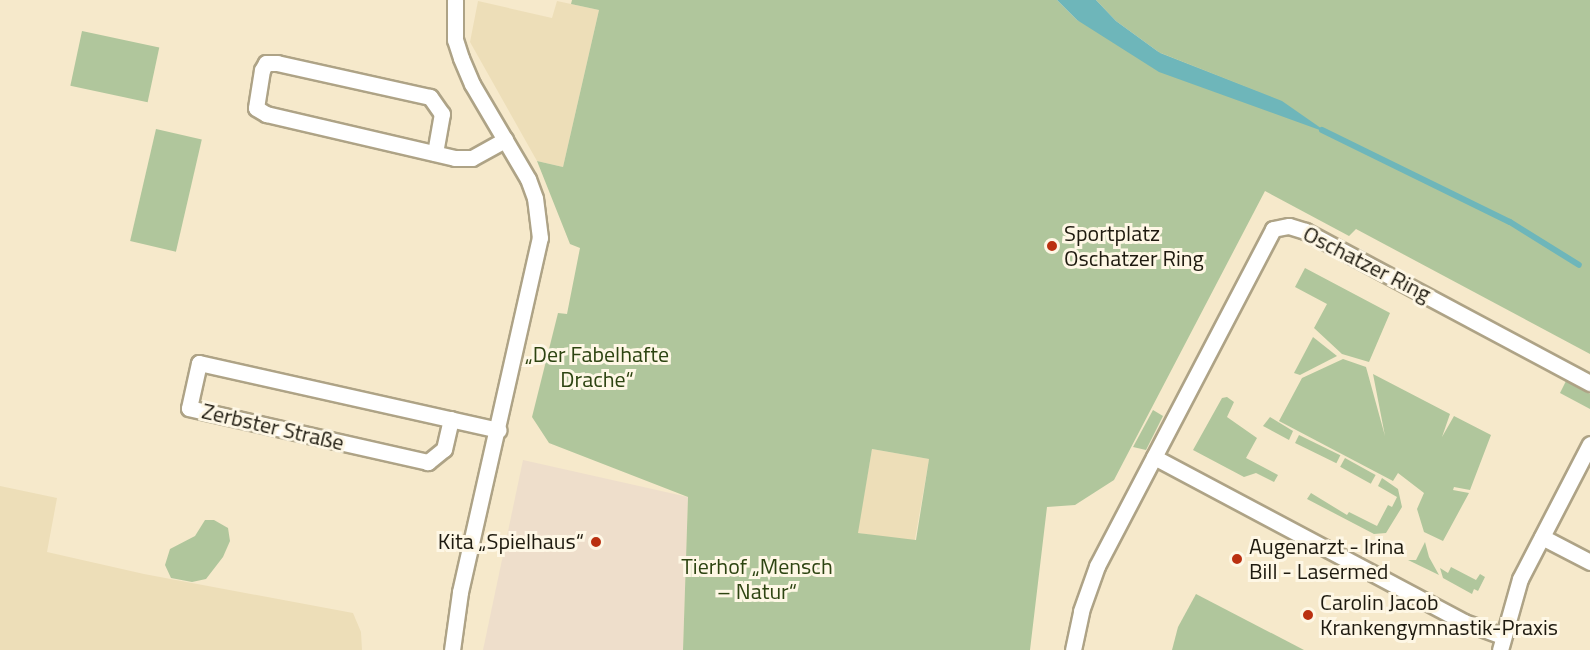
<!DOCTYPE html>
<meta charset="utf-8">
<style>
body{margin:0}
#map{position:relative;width:1590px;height:650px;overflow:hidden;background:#f6e9cb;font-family:"Titillium Web",sans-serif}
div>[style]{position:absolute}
.built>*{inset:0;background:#eddeb8;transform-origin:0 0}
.education>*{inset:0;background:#eedecb}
.green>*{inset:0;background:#b0c69c;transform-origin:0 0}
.water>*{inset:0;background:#6eb6ba}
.stream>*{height:6px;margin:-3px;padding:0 3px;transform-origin:3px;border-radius:3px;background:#6eb6ba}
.roads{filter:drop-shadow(2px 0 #aea386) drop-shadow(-2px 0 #aea386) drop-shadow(0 2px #aea386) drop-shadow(0 -2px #aea386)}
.street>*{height:15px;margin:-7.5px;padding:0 7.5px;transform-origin:7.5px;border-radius:7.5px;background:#fff}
.dots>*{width:16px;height:16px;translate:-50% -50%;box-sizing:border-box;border:3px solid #fef7e5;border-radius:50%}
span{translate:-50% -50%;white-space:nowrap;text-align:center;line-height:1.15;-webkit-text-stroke:6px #fef7e5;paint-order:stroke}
.poi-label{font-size:22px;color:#1e1a0f}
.left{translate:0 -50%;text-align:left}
.right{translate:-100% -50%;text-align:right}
.street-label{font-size:22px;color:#1e1a0f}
.park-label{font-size:22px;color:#2d4411}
</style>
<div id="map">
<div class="built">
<i style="clip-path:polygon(478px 1px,552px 18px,557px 1px,599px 10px,563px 167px,537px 161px,470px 42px)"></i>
<i style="left:872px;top:449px;width:58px;height:85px;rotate:10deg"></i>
<i style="clip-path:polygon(0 486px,57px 498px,47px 552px,144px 574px,353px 613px,361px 632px,362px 650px,0 650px)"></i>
</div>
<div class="education">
<i style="clip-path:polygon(523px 460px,688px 497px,683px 650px,483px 650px)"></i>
</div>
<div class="green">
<i style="clip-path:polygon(evenodd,572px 0,1057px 0,1077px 20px,1282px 101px,1160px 53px,1116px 21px,1096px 0,1590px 0,1590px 354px,1356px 229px,1349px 236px,1265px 191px,1114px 480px,1075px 505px,1047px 507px,1030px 650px,683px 650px,688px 497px,549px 443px,532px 417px,558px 313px,567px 314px,580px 248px,570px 244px,537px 161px,563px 167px,599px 10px,571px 4px,572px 0,872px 449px,929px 459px,916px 540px,858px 533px,872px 449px)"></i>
<i style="left:82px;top:31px;width:79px;height:56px;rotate:12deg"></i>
<i style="left:156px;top:129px;width:47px;height:115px;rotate:13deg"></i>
<i style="clip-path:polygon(1305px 268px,1390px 313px,1369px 362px,1342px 354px,1314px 328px,1327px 304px,1295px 287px)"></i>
<i style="clip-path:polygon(1313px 337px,1337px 356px,1300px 375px,1294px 373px)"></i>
<i style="clip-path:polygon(1343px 359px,1366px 367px,1385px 436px,1373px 374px,1450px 414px,1442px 437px,1454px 416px,1491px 435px,1470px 490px,1454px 487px,1453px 490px,1469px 493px,1443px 541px,1424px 532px,1417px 509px,1424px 493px,1398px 473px,1393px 481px,1279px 421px,1302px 378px)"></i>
<i style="clip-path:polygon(1568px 377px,1590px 394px,1590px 409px,1560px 393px)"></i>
<i style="clip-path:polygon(1227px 397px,1234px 402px,1227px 417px,1257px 438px,1246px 458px,1278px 475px,1274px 482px,1256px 473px,1244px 477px,1193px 450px,1222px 398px)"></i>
<i style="clip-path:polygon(1153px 410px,1163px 416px,1146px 450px,1133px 447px)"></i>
<i style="clip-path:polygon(1270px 417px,1293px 431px,1289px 440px,1263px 426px)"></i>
<i style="left:1299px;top:435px;width:46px;height:9px;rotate:26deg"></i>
<i style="left:1345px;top:458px;width:35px;height:10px;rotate:29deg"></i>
<i style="clip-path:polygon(1382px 478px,1398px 489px,1402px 507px,1386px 533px,1374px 534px,1307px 499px,1311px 493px,1347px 515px,1349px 512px,1377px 526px,1388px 505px,1392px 507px,1397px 497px,1378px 486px)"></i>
<i style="clip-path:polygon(205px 520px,214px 520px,228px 528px,230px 541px,223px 557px,206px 579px,192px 582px,171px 578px,165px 565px,170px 549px,195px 536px)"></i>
<i style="clip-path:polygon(1425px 542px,1429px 557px,1439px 575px,1408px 560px,1416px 560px)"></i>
<i style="clip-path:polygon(1451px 567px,1476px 580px,1480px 574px,1485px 577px,1478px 591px,1474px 589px,1472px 594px,1443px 578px,1440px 568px,1448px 573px)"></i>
<i style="clip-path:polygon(1196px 594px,1304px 650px,1172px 650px,1178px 627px)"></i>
</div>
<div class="water">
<i style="clip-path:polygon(1057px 0,1096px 0,1116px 21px,1160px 53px,1282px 101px,1328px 133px,1159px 72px,1077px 20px)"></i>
</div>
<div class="stream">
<i style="left:1322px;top:130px;width:209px;rotate:26.1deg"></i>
<i style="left:1510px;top:222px;width:81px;rotate:31.9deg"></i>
</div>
<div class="roads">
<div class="street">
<i style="left:435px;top:153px;width:40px;rotate:-80deg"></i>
<i style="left:442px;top:114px;width:21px;rotate:-125deg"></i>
<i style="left:430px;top:97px;width:157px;rotate:-167.5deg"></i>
<i style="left:277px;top:63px;width:11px;rotate:180deg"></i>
<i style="left:266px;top:63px;width:8px;rotate:120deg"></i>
<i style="left:262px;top:70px;width:38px;rotate:99deg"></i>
<i style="left:256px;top:108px;width:12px;rotate:31deg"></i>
<i style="left:266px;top:114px;width:194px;rotate:13.1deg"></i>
<i style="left:455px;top:158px;width:17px"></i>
<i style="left:472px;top:158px;width:38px;rotate:-29deg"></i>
<i style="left:451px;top:419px;width:31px;rotate:103deg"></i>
<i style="left:444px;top:449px;width:21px;rotate:141deg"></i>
<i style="left:428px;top:462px;width:245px;rotate:-167.3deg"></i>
<i style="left:189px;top:408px;width:46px;rotate:-77.5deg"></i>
<i style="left:199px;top:363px;width:307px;rotate:12.6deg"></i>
<i style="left:1154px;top:457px;width:351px;rotate:28deg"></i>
<i style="left:1464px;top:622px;width:40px;rotate:20.2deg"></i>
<i style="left:1542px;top:537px;width:54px;rotate:27.5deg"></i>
<i style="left:452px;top:650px;width:59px;rotate:-82.1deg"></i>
<i style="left:460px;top:592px;width:363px;rotate:-77.3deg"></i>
<i style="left:540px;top:238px;width:40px;rotate:-97.1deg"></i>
<i style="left:535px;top:198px;width:20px;rotate:-110deg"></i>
<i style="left:528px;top:179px;width:110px;rotate:-120.5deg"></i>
<i style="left:472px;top:84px;width:28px;rotate:-113deg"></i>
<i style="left:461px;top:58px;width:19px;rotate:-108deg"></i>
<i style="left:455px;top:40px;width:40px;rotate:-90deg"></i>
<i style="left:1073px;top:650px;width:40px;rotate:-78deg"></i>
<i style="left:1081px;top:611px;width:48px;rotate:-70.4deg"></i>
<i style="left:1097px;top:566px;width:380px;rotate:-62.4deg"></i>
<i style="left:1273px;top:229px;width:16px;rotate:-11deg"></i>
<i style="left:1289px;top:226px;width:17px;rotate:17deg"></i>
<i style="left:1305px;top:231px;width:323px;rotate:28.1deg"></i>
<i style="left:1500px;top:650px;width:74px;rotate:-74.3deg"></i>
<i style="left:1520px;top:579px;width:152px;rotate:-62.6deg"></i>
</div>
</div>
<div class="dots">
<i style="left:1052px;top:246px;background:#ba3010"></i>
<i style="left:596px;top:542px;background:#ba3010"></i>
<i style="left:1237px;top:559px;background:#ba3010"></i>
<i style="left:1308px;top:615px;background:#ba3010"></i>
</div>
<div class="poi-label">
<span class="left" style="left:1064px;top:246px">Sportplatz<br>Oschatzer Ring</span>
<span class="right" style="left:584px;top:542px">Kita „Spielhaus“</span>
<span class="left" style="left:1249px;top:559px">Augenarzt - Irina<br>Bill - Lasermed</span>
<span class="left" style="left:1320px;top:615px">Carolin Jacob<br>Krankengymnastik-Praxis</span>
</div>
<div class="street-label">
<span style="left:1367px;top:264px;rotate:27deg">Oschatzer Ring</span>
<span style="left:273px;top:427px;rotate:13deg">Zerbster Straße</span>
</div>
<div class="park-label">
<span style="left:597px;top:367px">„Der Fabelhafte<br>Drache“</span>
<span style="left:757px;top:579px">Tierhof „Mensch<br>– Natur“</span>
</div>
</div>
